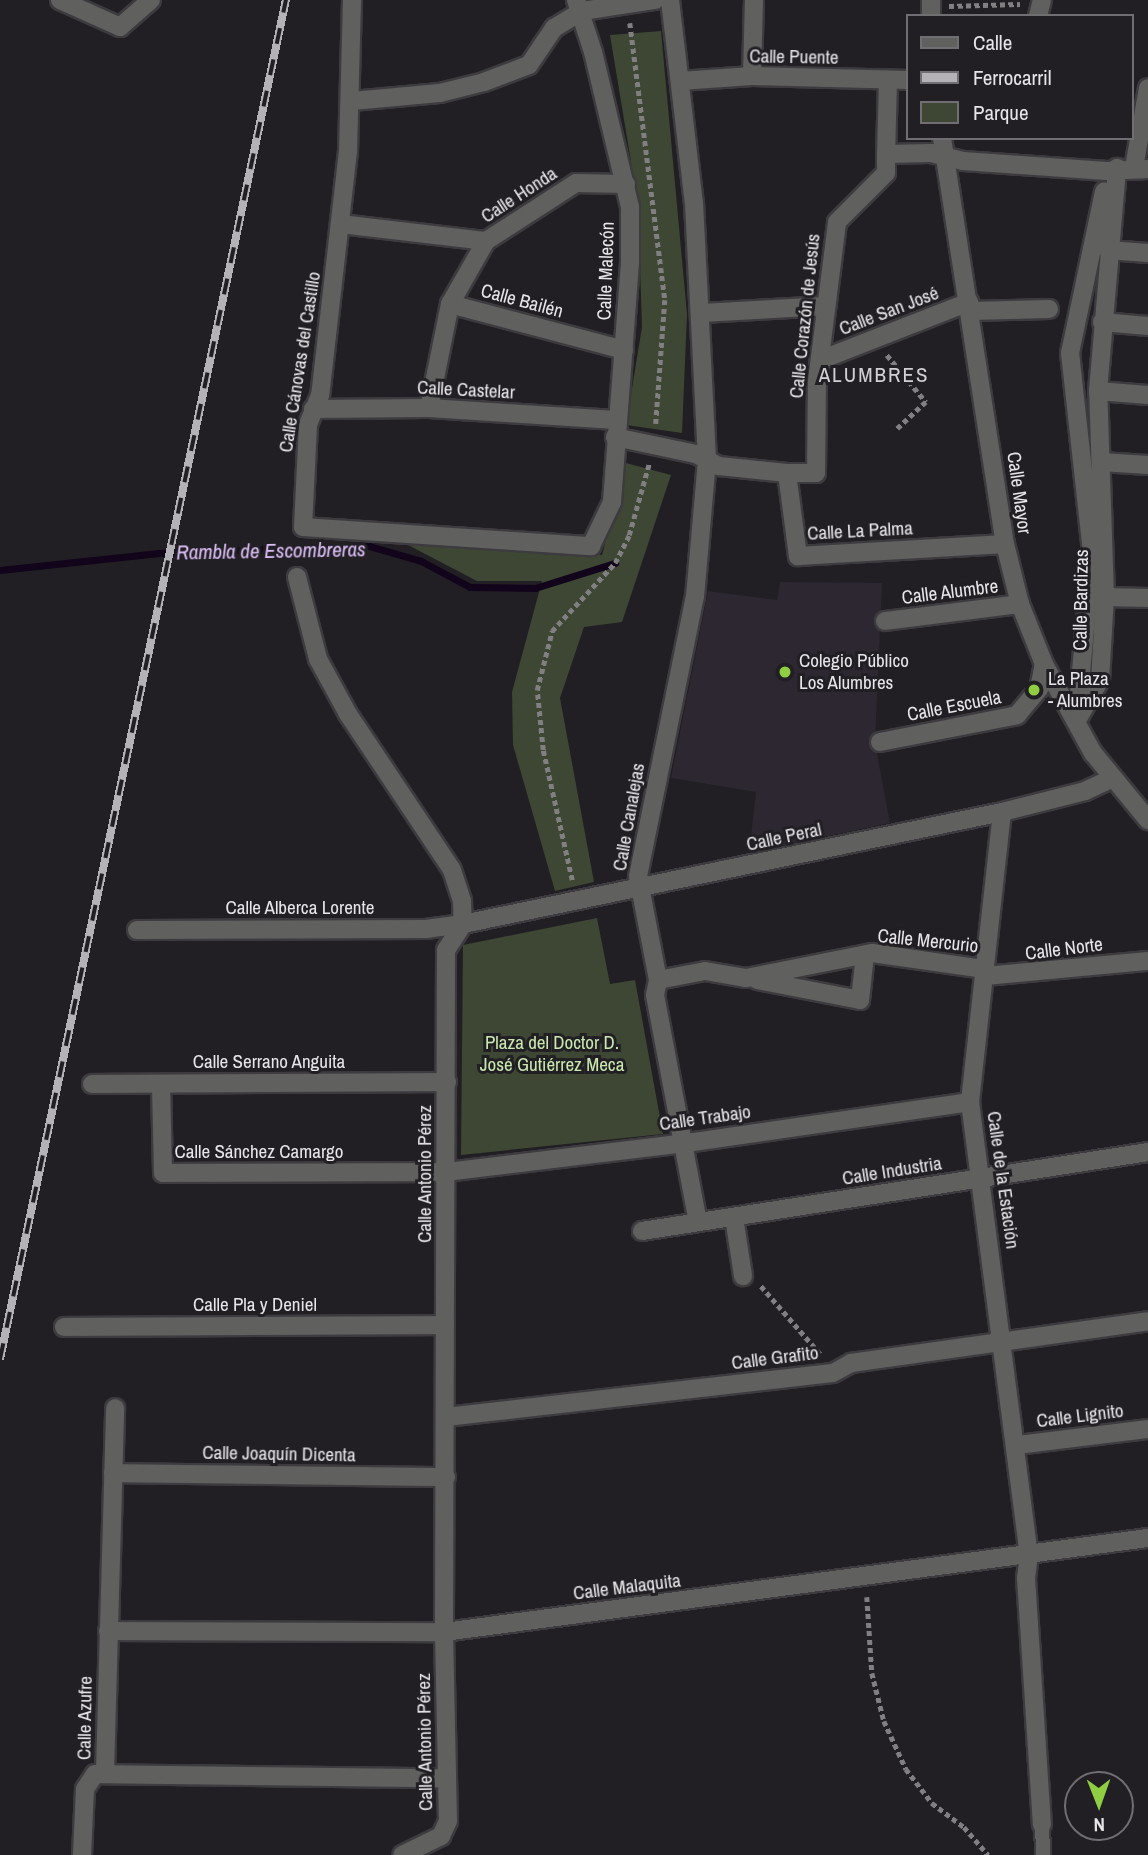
<!DOCTYPE html>
<meta charset="utf-8">
<style>
body{margin:0}
#map{position:relative;width:1148px;height:1855px;overflow:hidden;background:#211f23;font-family:"Archivo Narrow",sans-serif}
div>[style]{position:absolute}
.built>*{inset:0;background:#2c2730}
.green>*{inset:0;background:#3d4733}
.stream>*{height:7px;margin:-3.5px;padding:0 3.5px;transform-origin:3.5px;border-radius:3.5px;background:#11041b}
.path>*{height:4.5px;margin-top:-2.25px;transform-origin:0;background:repeating-linear-gradient(90deg,#817f82 0 5px,transparent 0 8.5px)}
.roads{filter:drop-shadow(2px 0 #3d3b3f) drop-shadow(-2px 0 #3d3b3f) drop-shadow(0 2px #3d3b3f) drop-shadow(0 -2px #3d3b3f)}
.service>*{height:14px;margin:-7px;padding:0 7px;transform-origin:7px;border-radius:7px;background:#60615f}
.pedestrian>*{height:18px;margin:-9px;padding:0 9px;transform-origin:9px;border-radius:9px;background:#60615f}
.minor>*{height:18px;margin:-9px;padding:0 9px;transform-origin:9px;border-radius:9px;background:#60615f}
.tertiary>*{height:18px;margin:-9px;padding:0 9px;transform-origin:9px;border-radius:9px;background:#60615f}
.rail>*{height:8px;margin-top:-4px;transform-origin:0;background:repeating-linear-gradient(90deg,#211f23 0 16px,#b4b2b6 0 32px);box-sizing:border-box;border-block:2px solid #b4b2b6}
.dots>*{width:19px;height:19px;translate:-50% -50%;box-sizing:border-box;border:4px solid #211f23;border-radius:50%}
span{translate:-50% -50%;white-space:nowrap;text-align:center;line-height:1.15;-webkit-text-stroke:6px #211f23;paint-order:stroke}
.street-label{font-size:19px;color:#e7e5e8}
.poi-label{font-size:19px;color:#e7e5e8}
.left{translate:0 -50%;text-align:left}
.park-label{font-size:19px;color:#c9e8ae}
.neighbourhood-label{font-size:21px;color:#d2d0d5;letter-spacing:2px}
.water-label{font-size:21px;color:#dec0f9;font-style:italic}
.legend{position:absolute;left:906px;top:14px;width:228px;height:126px;box-sizing:border-box;background:#211f23;border:2px solid #706e72;margin:0;padding:9px 12px;list-style:none;font-size:21px;color:#e7e5e8}
.legend li{display:flex;align-items:center;gap:14px;height:35px}
.legend b{width:35px;border:2px solid #706e72}
.north{position:absolute;left:1064px;top:1771px;width:70px;height:70px;box-sizing:border-box;background:#211f23;border:2px solid #706e72;border-radius:50%;rotate:179deg;font-size:19px;font-weight:700;line-height:28px;text-align:center;color:#e7e5e8}
.north::after{content:'';display:block;margin:auto;width:24px;height:32px;background:#8fcd42;clip-path:polygon(50% 0,100% 100%,50% 72%,0 100%)}
</style>
<div id="map">
<div class="built">
<i style="clip-path:polygon(780px 582px,882px 583px,875px 743px,890px 823px,749px 853px,756px 792px,671px 778px,708px 591px,777px 600px)"></i>
</div>
<div class="green">
<i style="clip-path:polygon(661px 31px,687px 314px,682px 433px,626px 425px,642px 327px,638px 204px,610px 35px)"></i>
<i style="clip-path:polygon(626px 463px,671px 475px,622px 622px,584px 627px,560px 698px,594px 882px,555px 891px,513px 745px,512px 692px,542px 581px,477px 581px,408px 545px,602px 555px)"></i>
<i style="clip-path:polygon(597px 918px,610px 984px,635px 980px,663px 1134px,461px 1155px,463px 945px)"></i>
</div>
<div class="stream">
<i style="left:0;top:570px;width:160px;rotate:-6.1deg"></i>
<i style="left:159px;top:553px;width:210px;rotate:-1.9deg"></i>
<i style="left:369px;top:546px;width:54px;rotate:16.1deg"></i>
<i style="left:421px;top:561px;width:55px;rotate:28deg"></i>
<i style="left:470px;top:587px;width:65px;rotate:0.9deg"></i>
<i style="left:535px;top:588px;width:84px;rotate:-17.4deg"></i>
</div>
<div class="path">
<i style="left:949px;top:6px;width:71px;rotate:-1.6deg"></i>
<i style="left:630px;top:23px;width:279px;rotate:82.8deg"></i>
<i style="left:665px;top:300px;width:124px;rotate:94.2deg"></i>
<i style="left:887px;top:355px;width:61px;rotate:50.3deg"></i>
<i style="left:926px;top:402px;width:40px;rotate:137deg"></i>
<i style="left:572px;top:880px;width:133px;rotate:-102.6deg"></i>
<i style="left:543px;top:750px;width:60px;rotate:-95.7deg"></i>
<i style="left:537px;top:690px;width:61px;rotate:-75.7deg"></i>
<i style="left:552px;top:631px;width:93px;rotate:-47.2deg"></i>
<i style="left:615px;top:563px;width:31px;rotate:-63deg"></i>
<i style="left:629px;top:535px;width:74px;rotate:-74.3deg"></i>
<i style="left:761px;top:1286px;width:93px;rotate:48.9deg"></i>
<i style="left:867px;top:1597px;width:76px;rotate:86.2deg"></i>
<i style="left:872px;top:1673px;width:49px;rotate:76deg"></i>
<i style="left:884px;top:1721px;width:53px;rotate:65.4deg"></i>
<i style="left:906px;top:1769px;width:43px;rotate:52.6deg"></i>
<i style="left:932px;top:1803px;width:40px;rotate:37deg"></i>
<i style="left:964px;top:1827px;width:37px;rotate:49deg"></i>
</div>
<div class="roads">
<div class="service">
<i style="left:1042px;top:1824px;width:31px;rotate:88deg"></i>
</div>
<div class="pedestrian">
<i style="left:446px;top:1172px;width:242px;rotate:-6.9deg"></i>
<i style="left:1017px;top:1445px;width:132px;rotate:-7deg"></i>
</div>
<div class="minor">
<i style="left:60px;top:0;width:66px;rotate:24.2deg"></i>
<i style="left:120px;top:27px;width:41px;rotate:-41.1deg"></i>
<i style="left:352px;top:0;width:151px;rotate:91.5deg"></i>
<i style="left:348px;top:151px;width:246px;rotate:96.5deg"></i>
<i style="left:320px;top:395px;width:32px;rotate:112deg"></i>
<i style="left:308px;top:425px;width:102px;rotate:92.8deg"></i>
<i style="left:303px;top:527px;width:289px;rotate:3.8deg"></i>
<i style="left:591px;top:546px;width:49px;rotate:-64.5deg"></i>
<i style="left:612px;top:502px;width:240px;rotate:-85.7deg"></i>
<i style="left:630px;top:263px;width:56px;rotate:-90deg"></i>
<i style="left:630px;top:207px;width:159px;rotate:-103.4deg"></i>
<i style="left:593px;top:52px;width:55px;rotate:-108.1deg"></i>
<i style="left:670px;top:0;width:204px;rotate:83.3deg"></i>
<i style="left:694px;top:203px;width:257px;rotate:87.1deg"></i>
<i style="left:707px;top:460px;width:137px;rotate:95deg"></i>
<i style="left:695px;top:596px;width:286px;rotate:101.5deg"></i>
<i style="left:638px;top:876px;width:106px;rotate:79.1deg"></i>
<i style="left:658px;top:980px;width:15px;rotate:101deg"></i>
<i style="left:655px;top:995px;width:231px;rotate:79.3deg"></i>
<i style="left:1038px;top:16px;width:16px;rotate:-76deg"></i>
<i style="left:752px;top:76px;width:76px;rotate:-88.5deg"></i>
<i style="left:888px;top:80px;width:74px;rotate:91.5deg"></i>
<i style="left:886px;top:154px;width:45px;rotate:-1.3deg"></i>
<i style="left:931px;top:153px;width:33px;rotate:14deg"></i>
<i style="left:963px;top:161px;width:144px;rotate:4deg"></i>
<i style="left:1107px;top:171px;width:41px;rotate:-2.8deg"></i>
<i style="left:680px;top:81px;width:72px;rotate:-4deg"></i>
<i style="left:752px;top:76px;width:156px;rotate:1.5deg"></i>
<i style="left:352px;top:101px;width:88px;rotate:-5.2deg"></i>
<i style="left:440px;top:93px;width:45px;rotate:-14deg"></i>
<i style="left:484px;top:82px;width:48px;rotate:-20.7deg"></i>
<i style="left:529px;top:65px;width:45px;rotate:-56deg"></i>
<i style="left:554px;top:28px;width:33px;rotate:-31deg"></i>
<i style="left:582px;top:11px;width:74px;rotate:-8.6deg"></i>
<i style="left:1134px;top:168px;width:81px;rotate:-80.1deg"></i>
<i style="left:341px;top:224px;width:146px;rotate:6.7deg"></i>
<i style="left:1108px;top:250px;width:40px;rotate:4.3deg"></i>
<i style="left:450px;top:304px;width:180px;rotate:14.8deg"></i>
<i style="left:971px;top:311px;width:78px;rotate:-1.5deg"></i>
<i style="left:702px;top:313px;width:124px;rotate:-3.2deg"></i>
<i style="left:1102px;top:322px;width:46px;rotate:5deg"></i>
<i style="left:823px;top:359px;width:157px;rotate:-21.3deg"></i>
<i style="left:1098px;top:391px;width:50px;rotate:4.6deg"></i>
<i style="left:429px;top:408px;width:106px;rotate:-78.6deg"></i>
<i style="left:450px;top:304px;width:73px;rotate:-60.3deg"></i>
<i style="left:486px;top:241px;width:107px;rotate:-32.8deg"></i>
<i style="left:576px;top:183px;width:50px;rotate:1.1deg"></i>
<i style="left:313px;top:409px;width:116px;rotate:-0.5deg"></i>
<i style="left:429px;top:408px;width:187px;rotate:3.7deg"></i>
<i style="left:615px;top:437px;width:83px;rotate:11.9deg"></i>
<i style="left:696px;top:454px;width:26px;rotate:28deg"></i>
<i style="left:719px;top:466px;width:68px;rotate:5.9deg"></i>
<i style="left:787px;top:473px;width:84px;rotate:82.5deg"></i>
<i style="left:798px;top:556px;width:207px;rotate:-3.3deg"></i>
<i style="left:1101px;top:462px;width:47px;rotate:3.7deg"></i>
<i style="left:787px;top:473px;width:29px"></i>
<i style="left:816px;top:473px;width:92px;rotate:-89.4deg"></i>
<i style="left:817px;top:381px;width:160px;rotate:-82.8deg"></i>
<i style="left:837px;top:222px;width:69px;rotate:-45deg"></i>
<i style="left:886px;top:173px;width:19px;rotate:-90deg"></i>
<i style="left:297px;top:577px;width:85px;rotate:75.6deg"></i>
<i style="left:318px;top:659px;width:63px;rotate:61.4deg"></i>
<i style="left:348px;top:714px;width:187px;rotate:56.3deg"></i>
<i style="left:452px;top:870px;width:33px;rotate:72deg"></i>
<i style="left:462px;top:901px;width:23px;rotate:88deg"></i>
<i style="left:463px;top:924px;width:31px;rotate:123deg"></i>
<i style="left:446px;top:950px;width:682px;rotate:90.17deg"></i>
<i style="left:444px;top:1632px;width:189px;rotate:88.8deg"></i>
<i style="left:448px;top:1821px;width:17px;rotate:115deg"></i>
<i style="left:441px;top:1836px;width:43px;rotate:154deg"></i>
<i style="left:1105px;top:597px;width:43px;rotate:1.3deg"></i>
<i style="left:885px;top:621px;width:136px;rotate:-7.2deg"></i>
<i style="left:1077px;top:715px;width:164px;rotate:-84.7deg"></i>
<i style="left:1092px;top:552px;width:200px;rotate:-96.3deg"></i>
<i style="left:1070px;top:353px;width:165px;rotate:-78.1deg"></i>
<i style="left:1076px;top:722px;width:48px;rotate:-60.3deg"></i>
<i style="left:1100px;top:680px;width:83px;rotate:-86.6deg"></i>
<i style="left:1105px;top:597px;width:206px;rotate:-91.9deg"></i>
<i style="left:1098px;top:391px;width:224px;rotate:-85.1deg"></i>
<i style="left:880px;top:742px;width:140px;rotate:-11.1deg"></i>
<i style="left:1017px;top:715px;width:34px;rotate:-50deg"></i>
<i style="left:1039px;top:689px;width:25px;rotate:-79deg"></i>
<i style="left:1002px;top:812px;width:292px;rotate:96.3deg"></i>
<i style="left:970px;top:1102px;width:456px;rotate:82.6deg"></i>
<i style="left:1029px;top:1554px;width:24px;rotate:97deg"></i>
<i style="left:1026px;top:1578px;width:247px;rotate:86.3deg"></i>
<i style="left:137px;top:930px;width:289px;rotate:-0.2deg"></i>
<i style="left:426px;top:929px;width:37px;rotate:-8deg"></i>
<i style="left:463px;top:924px;width:551px;rotate:-11.74deg"></i>
<i style="left:1002px;top:812px;width:86px;rotate:-14.2deg"></i>
<i style="left:1085px;top:791px;width:29px;rotate:-25deg"></i>
<i style="left:985px;top:976px;width:164px;rotate:-5.3deg"></i>
<i style="left:658px;top:980px;width:48px;rotate:-10.8deg"></i>
<i style="left:705px;top:971px;width:42px;rotate:9.7deg"></i>
<i style="left:746px;top:978px;width:128px;rotate:-11.2deg"></i>
<i style="left:872px;top:953px;width:114px;rotate:8.1deg"></i>
<i style="left:757px;top:980px;width:105px;rotate:11deg"></i>
<i style="left:860px;top:1000px;width:45px;rotate:-83.7deg"></i>
<i style="left:92px;top:1084px;width:355px;rotate:-0.3deg"></i>
<i style="left:161px;top:1084px;width:89px;rotate:88.7deg"></i>
<i style="left:163px;top:1173px;width:283px;rotate:-0.2deg"></i>
<i style="left:686px;top:1143px;width:287px;rotate:-8.2deg"></i>
<i style="left:734px;top:1217px;width:60px;rotate:81.3deg"></i>
<i style="left:642px;top:1231px;width:512px;rotate:-8.87deg"></i>
<i style="left:64px;top:1327px;width:381px;rotate:-0.3deg"></i>
<i style="left:446px;top:1417px;width:389px;rotate:-6.5deg"></i>
<i style="left:833px;top:1373px;width:21px;rotate:-29deg"></i>
<i style="left:851px;top:1363px;width:300px;rotate:-8deg"></i>
<i style="left:113px;top:1473px;width:333px;rotate:0.7deg"></i>
<i style="left:108px;top:1631px;width:336px;rotate:0.2deg"></i>
<i style="left:444px;top:1632px;width:710px;rotate:-7.61deg"></i>
<i style="left:105px;top:1772px;width:364px;rotate:-88.4deg"></i>
<i style="left:82px;top:1855px;width:66px;rotate:-87.4deg"></i>
<i style="left:85px;top:1789px;width:18px;rotate:-56deg"></i>
<i style="left:95px;top:1774px;width:351px;rotate:0.7deg"></i>
</div>
<div class="tertiary">
<i style="left:931px;top:0;width:16px;rotate:90deg"></i>
<i style="left:942px;top:138px;width:411px;rotate:81.2deg"></i>
<i style="left:1005px;top:544px;width:62px;rotate:76deg"></i>
<i style="left:1020px;top:604px;width:65px;rotate:68.2deg"></i>
<i style="left:1044px;top:664px;width:102px;rotate:61.2deg"></i>
<i style="left:1093px;top:753px;width:87px;rotate:50.6deg"></i>
</div>
</div>
<div class="rail">
<i style="left:0;top:1359px;width:1389px;rotate:-78.12deg"></i>
</div>
<div class="dots">
<i style="left:785px;top:672px;background:#8fcd42"></i>
<i style="left:1034px;top:690px;background:#8fcd42"></i>
</div>
<div class="street-label">
<span style="left:794px;top:57px;rotate:1deg">Calle Puente</span>
<span style="left:519px;top:195px;rotate:-33deg">Calle Honda</span>
<span style="left:606px;top:271px;rotate:-88deg">Calle Malecón</span>
<span style="left:522px;top:301px;rotate:15deg">Calle Bailén</span>
<span style="left:889px;top:311px;rotate:-21deg">Calle San José</span>
<span style="left:805px;top:316px;rotate:-84deg">Calle Corazón de Jesús</span>
<span style="left:300px;top:362px;rotate:-81deg">Calle Cánovas del Castillo</span>
<span style="left:466px;top:390px;rotate:3deg">Calle Castelar</span>
<span style="left:1019px;top:493px;rotate:82deg">Calle Mayor</span>
<span style="left:860px;top:531px;rotate:-3deg">Calle La Palma</span>
<span style="left:950px;top:592px;rotate:-7deg">Calle Alumbre</span>
<span style="left:1081px;top:600px;rotate:-89deg">Calle Bardizas</span>
<span style="left:954px;top:706px;rotate:-11deg">Calle Escuela</span>
<span style="left:629px;top:817px;rotate:-80deg">Calle Canalejas</span>
<span style="left:784px;top:837px;rotate:-12deg">Calle Peral</span>
<span style="left:300px;top:908px">Calle Alberca Lorente</span>
<span style="left:928px;top:941px;rotate:6deg">Calle Mercurio</span>
<span style="left:1064px;top:949px;rotate:-7deg">Calle Norte</span>
<span style="left:269px;top:1062px">Calle Serrano Anguita</span>
<span style="left:705px;top:1118px;rotate:-8deg">Calle Trabajo</span>
<span style="left:259px;top:1152px">Calle Sánchez Camargo</span>
<span style="left:892px;top:1171px;rotate:-9deg">Calle Industria</span>
<span style="left:425px;top:1174px;rotate:-90deg">Calle Antonio Pérez</span>
<span style="left:1003px;top:1180px;rotate:82deg">Calle de la Estación</span>
<span style="left:255px;top:1305px">Calle Pla y Deniel</span>
<span style="left:775px;top:1358px;rotate:-7deg">Calle Grafito</span>
<span style="left:1080px;top:1416px;rotate:-7deg">Calle Lignito</span>
<span style="left:279px;top:1454px;rotate:1deg">Calle Joaquín Dicenta</span>
<span style="left:627px;top:1587px;rotate:-7deg">Calle Malaquita</span>
<span style="left:85px;top:1718px;rotate:-89deg">Calle Azufre</span>
<span style="left:425px;top:1742px;rotate:-91deg">Calle Antonio Pérez</span>
</div>
<div class="poi-label">
<span class="left" style="left:799px;top:672px">Colegio Público<br>Los Alumbres</span>
<span class="left" style="left:1048px;top:690px">La Plaza<br>- Alumbres</span>
</div>
<div class="park-label">
<span style="left:552px;top:1054px">Plaza del Doctor D.<br>José Gutiérrez Meca</span>
</div>
<div class="neighbourhood-label">
<span style="left:874px;top:375px">ALUMBRES</span>
</div>
<div class="water-label">
<span style="left:271px;top:551px;rotate:-1deg">Rambla de Escombreras</span>
</div>
<ul class="legend">
<li><b style="height:9px;background:#60615f"></b>Calle</li>
<li><b style="height:9px;background:#b4b2b6"></b>Ferrocarril</li>
<li><b style="height:19px;background:#3d4733"></b>Parque</li>
</ul>
<div class="north">N</div>
</div>
